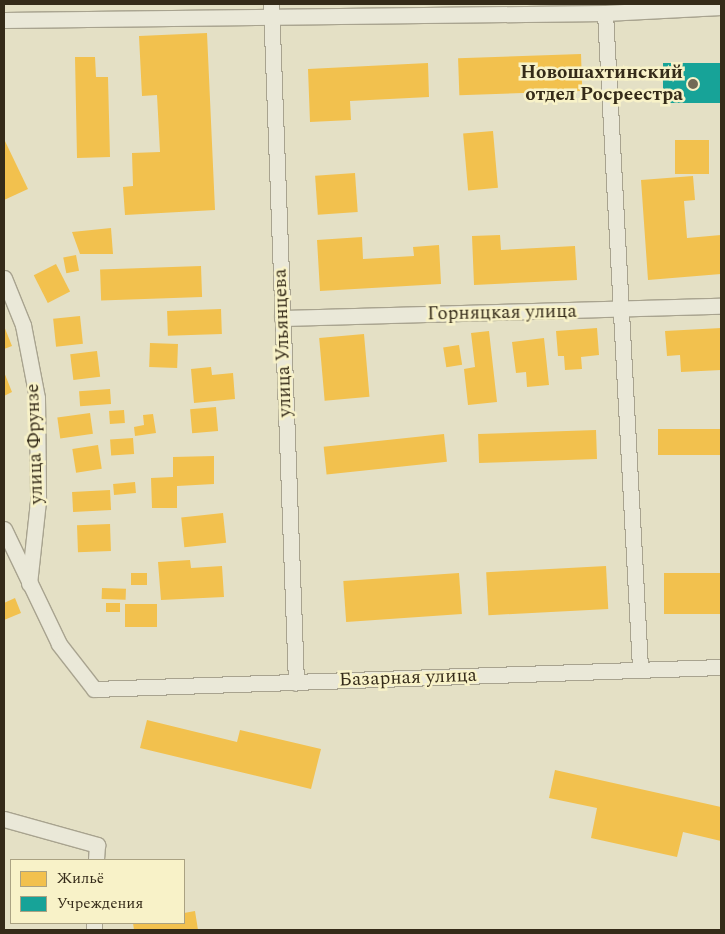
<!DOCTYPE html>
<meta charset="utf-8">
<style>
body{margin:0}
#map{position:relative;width:725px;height:934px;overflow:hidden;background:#e4e0c5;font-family:Spectral,serif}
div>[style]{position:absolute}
.homes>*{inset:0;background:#f2c14e;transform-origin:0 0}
.public>*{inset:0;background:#17a398;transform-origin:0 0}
.roads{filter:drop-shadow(1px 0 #a8a38f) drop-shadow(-1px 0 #a8a38f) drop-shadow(0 1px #a8a38f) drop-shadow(0 -1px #a8a38f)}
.street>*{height:15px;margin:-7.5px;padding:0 7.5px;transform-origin:7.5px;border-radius:7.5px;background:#eae8d8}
.dots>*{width:14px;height:14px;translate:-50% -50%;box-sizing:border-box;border:2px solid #f8f2c8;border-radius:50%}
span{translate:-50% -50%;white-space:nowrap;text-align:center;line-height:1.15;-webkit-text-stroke:5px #f8f2c8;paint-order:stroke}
.poi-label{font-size:19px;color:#352b19;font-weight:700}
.right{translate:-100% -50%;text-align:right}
.street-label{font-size:19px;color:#352b19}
.frame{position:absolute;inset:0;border:5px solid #352b19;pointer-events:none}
.legend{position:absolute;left:10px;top:859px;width:175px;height:65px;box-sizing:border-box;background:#f8f2c8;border:1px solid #aaa282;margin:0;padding:6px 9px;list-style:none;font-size:15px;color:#352b19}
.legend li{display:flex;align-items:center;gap:10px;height:25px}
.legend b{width:25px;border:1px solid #aaa282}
</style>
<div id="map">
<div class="homes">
<i style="clip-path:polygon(207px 33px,215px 210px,125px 215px,123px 187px,133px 186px,132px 153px,160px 152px,157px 95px,142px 96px,139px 36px)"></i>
<i style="left:581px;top:54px;width:37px;height:123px;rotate:88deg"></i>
<i style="clip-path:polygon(75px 57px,95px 57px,96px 77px,108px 77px,110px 157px,77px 158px)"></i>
<i style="clip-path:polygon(428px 63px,429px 97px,350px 101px,351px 120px,310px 122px,308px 69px)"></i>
<i style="left:493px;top:131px;width:57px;height:30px;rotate:85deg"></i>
<i style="clip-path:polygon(4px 139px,28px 189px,4px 200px)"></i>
<i style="left:675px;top:140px;width:34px;height:34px"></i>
<i style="left:355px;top:173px;width:39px;height:40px;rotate:86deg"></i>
<i style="clip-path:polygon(693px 176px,695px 200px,684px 201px,687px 238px,721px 235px,721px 274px,648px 280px,641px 180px)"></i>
<i style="clip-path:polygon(111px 228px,113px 254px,80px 254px,72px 232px)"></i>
<i style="clip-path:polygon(500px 235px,501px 250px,575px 246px,577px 280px,474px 285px,472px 236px)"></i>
<i style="clip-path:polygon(362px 237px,363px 259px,414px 256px,413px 247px,439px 245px,441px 284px,320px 291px,317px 240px)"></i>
<i style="left:76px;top:255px;width:16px;height:13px;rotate:79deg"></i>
<i style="left:56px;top:264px;width:31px;height:25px;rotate:63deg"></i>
<i style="left:201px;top:266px;width:31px;height:101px;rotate:88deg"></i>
<i style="left:221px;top:309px;width:25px;height:54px;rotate:88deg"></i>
<i style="left:80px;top:316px;width:28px;height:27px;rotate:84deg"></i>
<i style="clip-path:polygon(4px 326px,12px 346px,4px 349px)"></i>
<i style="clip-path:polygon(597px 328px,599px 355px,581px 357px,582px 369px,565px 370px,564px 356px,558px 356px,556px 331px)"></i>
<i style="clip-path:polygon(721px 328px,721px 370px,681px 372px,680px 355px,667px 356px,665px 331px)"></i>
<i style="clip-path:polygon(489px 331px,497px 402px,468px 405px,464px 369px,475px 367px,471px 333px)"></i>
<i style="left:364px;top:334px;width:63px;height:45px;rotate:85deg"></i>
<i style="clip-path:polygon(544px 338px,549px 385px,527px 387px,526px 372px,516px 373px,512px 342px)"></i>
<i style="left:150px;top:343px;width:28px;height:24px;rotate:2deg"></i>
<i style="left:459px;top:345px;width:20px;height:16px;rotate:81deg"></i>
<i style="left:97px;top:351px;width:26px;height:27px;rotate:83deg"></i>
<i style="clip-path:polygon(211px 367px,212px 375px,233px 373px,235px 399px,194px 403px,191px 369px)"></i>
<i style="clip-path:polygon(4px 372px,12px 392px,4px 396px)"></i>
<i style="left:110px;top:389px;width:15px;height:31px;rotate:86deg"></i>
<i style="left:216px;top:407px;width:24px;height:26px;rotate:85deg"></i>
<i style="left:124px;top:410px;width:13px;height:15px;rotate:86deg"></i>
<i style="left:90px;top:413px;width:21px;height:33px;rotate:82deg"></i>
<i style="clip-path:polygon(153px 414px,156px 433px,135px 436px,134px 427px,144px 425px,143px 415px)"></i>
<i style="left:721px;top:429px;width:26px;height:63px;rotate:90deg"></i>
<i style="left:596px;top:430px;width:29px;height:118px;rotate:88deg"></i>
<i style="left:444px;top:434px;width:28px;height:121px;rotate:84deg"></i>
<i style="left:133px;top:438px;width:16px;height:23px;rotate:86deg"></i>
<i style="left:98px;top:445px;width:24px;height:26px;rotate:81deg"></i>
<i style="clip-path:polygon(214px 456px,214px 484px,177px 486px,177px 508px,152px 508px,151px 478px,173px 477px,173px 457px)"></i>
<i style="left:135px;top:482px;width:11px;height:22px;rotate:85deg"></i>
<i style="left:110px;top:490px;width:20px;height:38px;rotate:87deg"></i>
<i style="left:223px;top:513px;width:30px;height:42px;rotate:84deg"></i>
<i style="left:110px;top:524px;width:27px;height:33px;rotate:88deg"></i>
<i style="clip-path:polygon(190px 560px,191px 568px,222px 566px,224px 597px,161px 600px,158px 562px)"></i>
<i style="left:606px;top:566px;width:43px;height:120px;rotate:87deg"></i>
<i style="left:131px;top:573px;width:16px;height:12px"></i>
<i style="left:459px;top:573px;width:41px;height:116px;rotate:86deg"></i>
<i style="left:721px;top:573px;width:41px;height:57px;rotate:90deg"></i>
<i style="left:102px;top:588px;width:24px;height:11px;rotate:2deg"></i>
<i style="clip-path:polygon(15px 598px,21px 613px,4px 620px,4px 603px)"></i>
<i style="left:106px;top:603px;width:14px;height:9px"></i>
<i style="left:157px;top:604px;width:23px;height:32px;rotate:90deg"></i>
<i style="clip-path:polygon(147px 720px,237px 742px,240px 730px,321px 749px,311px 789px,140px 748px)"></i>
<i style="clip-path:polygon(555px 770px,721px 807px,721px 841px,683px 832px,677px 857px,591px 838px,597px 808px,549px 798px)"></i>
<i style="clip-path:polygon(195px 911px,198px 930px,134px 930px,133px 923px,184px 923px,184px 913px)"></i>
</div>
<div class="public">
<i style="left:721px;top:63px;width:40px;height:58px;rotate:90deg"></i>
</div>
<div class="roads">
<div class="street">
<i style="left:271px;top:4px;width:679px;rotate:87.89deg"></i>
<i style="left:605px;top:13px;width:656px;rotate:86.94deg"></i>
<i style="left:4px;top:20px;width:601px;rotate:-0.67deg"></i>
<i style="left:605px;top:13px;width:116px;rotate:-3deg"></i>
<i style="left:4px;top:278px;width:51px;rotate:68deg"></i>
<i style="left:23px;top:325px;width:74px;rotate:79.1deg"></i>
<i style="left:37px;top:398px;width:103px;rotate:89.4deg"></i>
<i style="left:38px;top:501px;width:83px;rotate:96.2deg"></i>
<i style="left:282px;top:318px;width:439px;rotate:-1.6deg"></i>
<i style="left:4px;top:529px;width:127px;rotate:64.4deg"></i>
<i style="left:59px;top:644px;width:57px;rotate:52.1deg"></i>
<i style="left:94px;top:689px;width:627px;rotate:-2.01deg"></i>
<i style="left:4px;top:819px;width:97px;rotate:15.6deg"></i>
<i style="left:97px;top:845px;width:15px;rotate:94deg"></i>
<i style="left:94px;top:930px;width:7px;rotate:-90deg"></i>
</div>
</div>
<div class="dots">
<i style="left:693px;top:84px;background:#726a55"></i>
</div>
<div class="poi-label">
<span class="right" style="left:683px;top:84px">Новошахтинский<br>отдел Росреестра</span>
</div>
<div class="street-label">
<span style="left:502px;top:313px;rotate:-1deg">Горняцкая улица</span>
<span style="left:283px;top:343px;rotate:-92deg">улица Ульянцева</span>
<span style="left:35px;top:444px;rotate:-92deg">улица Фрунзе</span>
<span style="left:408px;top:678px;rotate:-2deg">Базарная улица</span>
</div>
<div class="frame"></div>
<ul class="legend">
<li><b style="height:14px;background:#f2c14e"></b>Жильё</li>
<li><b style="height:14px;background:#17a398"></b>Учреждения</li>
</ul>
</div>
